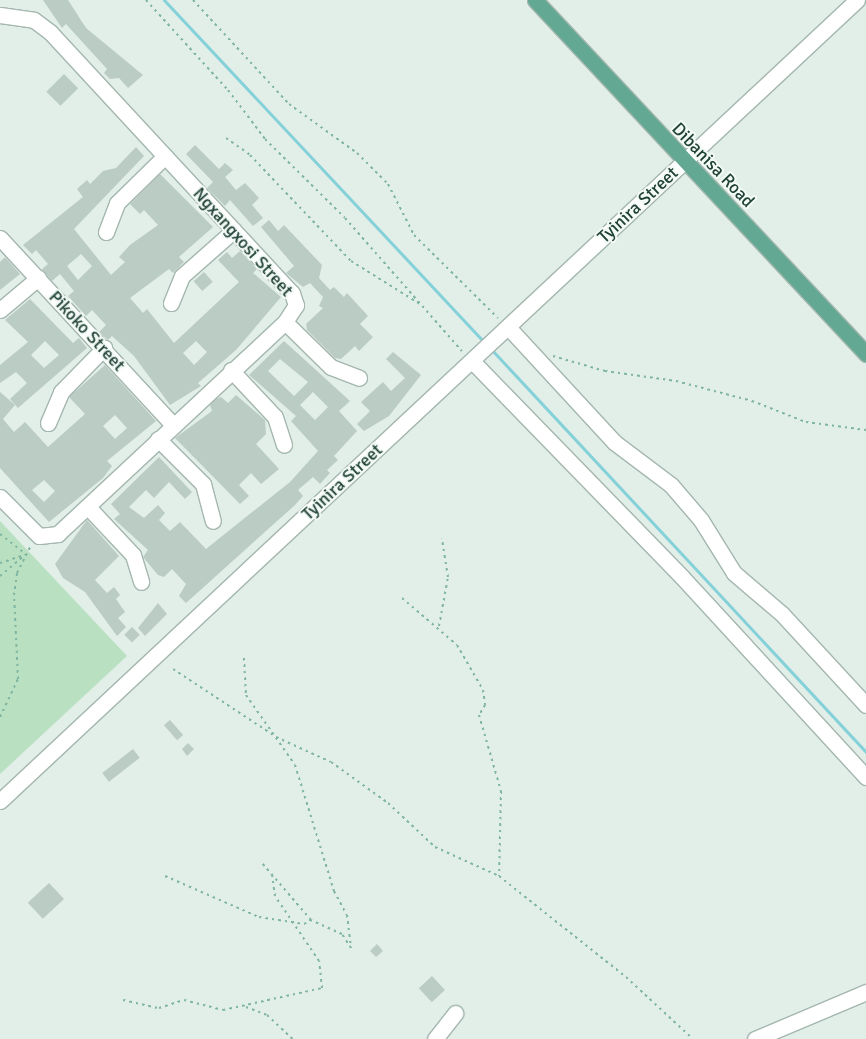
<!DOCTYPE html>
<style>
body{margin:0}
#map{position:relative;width:866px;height:1039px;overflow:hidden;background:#e2eee8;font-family:Signika,sans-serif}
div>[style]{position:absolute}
.green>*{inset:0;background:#b9e1c1}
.stream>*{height:3px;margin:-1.5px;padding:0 1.5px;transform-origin:1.5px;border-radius:1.5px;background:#84d1d9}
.building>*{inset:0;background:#baccc3;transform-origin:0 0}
.path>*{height:2px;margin-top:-1px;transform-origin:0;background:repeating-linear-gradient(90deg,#7fb5a1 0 2.5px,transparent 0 6.5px)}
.roads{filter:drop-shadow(1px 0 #a4b7af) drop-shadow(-1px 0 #a4b7af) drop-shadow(0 1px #a4b7af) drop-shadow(0 -1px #a4b7af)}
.minor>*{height:15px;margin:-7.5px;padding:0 7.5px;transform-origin:7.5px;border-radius:7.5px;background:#fff}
.major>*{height:15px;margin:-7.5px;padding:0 7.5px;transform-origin:7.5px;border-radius:7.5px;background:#62a892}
span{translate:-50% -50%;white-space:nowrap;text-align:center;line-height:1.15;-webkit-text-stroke:4px #f3faf6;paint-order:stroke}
.street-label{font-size:18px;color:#204136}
</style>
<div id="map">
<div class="green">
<i style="clip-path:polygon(0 521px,127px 656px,0 774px)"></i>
</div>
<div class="stream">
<i style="left:164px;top:0;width:470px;rotate:46.9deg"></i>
<i style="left:491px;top:349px;width:550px;rotate:47.06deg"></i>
</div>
<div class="building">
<i style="clip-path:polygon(43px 0,68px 0,86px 28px,143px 75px,128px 88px,119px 78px,110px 79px,104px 73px,107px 69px,66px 24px,62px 28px)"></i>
<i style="left:64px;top:74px;width:20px;height:25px;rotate:45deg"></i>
<i style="clip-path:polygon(195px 145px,219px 169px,225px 163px,233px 170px,225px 177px,236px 190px,245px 183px,259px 198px,252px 205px,263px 218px,253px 226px,230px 200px,225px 206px,207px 188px,213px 182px,186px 154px)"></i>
<i style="clip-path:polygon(evenodd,136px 147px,144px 156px,74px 229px,111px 275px,125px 262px,119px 257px,130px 245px,158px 225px,144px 210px,140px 214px,130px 204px,160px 174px,213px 227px,179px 257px,184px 262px,173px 273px,169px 269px,130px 298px,143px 313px,147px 309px,174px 343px,239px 282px,218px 260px,227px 252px,232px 258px,240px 251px,257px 269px,253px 273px,281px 297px,236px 350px,198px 383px,201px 386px,170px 405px,134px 356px,112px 336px,108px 340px,99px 332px,106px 325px,92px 310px,86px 316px,68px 296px,74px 291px,60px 274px,52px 281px,42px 269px,48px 264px,36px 250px,32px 254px,23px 245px,83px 197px,77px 189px,87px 180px,90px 184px,103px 171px,116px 168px,136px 147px,81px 254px,92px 266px,78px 280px,67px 266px,81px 254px,136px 147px,196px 341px,207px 352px,194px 365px,183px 353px,196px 341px)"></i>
<i style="clip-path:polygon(269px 220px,278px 231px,284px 225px,322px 265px,319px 278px,330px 290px,334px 287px,344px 297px,347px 293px,368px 316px,360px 324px,373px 337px,359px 351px,355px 346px,341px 359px,335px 358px,307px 330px,306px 324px,323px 308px,319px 306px,323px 297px,310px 283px,303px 287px,286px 273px,294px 266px,261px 227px)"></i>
<i style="clip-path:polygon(5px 257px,20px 274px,0 290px,0 262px)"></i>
<i style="left:204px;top:272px;width:13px;height:14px;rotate:48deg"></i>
<i style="clip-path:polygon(evenodd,30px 299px,73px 343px,79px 338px,87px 348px,18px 408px,10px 399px,27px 383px,16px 372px,0 383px,0 365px,28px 342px,5px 320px,30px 299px,45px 341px,59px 355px,44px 368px,31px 355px,45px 341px)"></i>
<i style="clip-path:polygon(evenodd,284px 341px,350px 401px,339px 411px,357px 431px,334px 456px,338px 460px,327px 470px,330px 473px,320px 484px,313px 477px,298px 490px,303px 496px,295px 505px,186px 603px,179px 596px,186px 584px,172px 569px,164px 577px,158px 575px,143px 557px,148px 550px,114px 519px,120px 514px,111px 504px,159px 457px,192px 492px,185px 499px,169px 482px,154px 498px,146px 490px,129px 507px,144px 518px,158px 505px,165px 513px,159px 520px,170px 531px,180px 522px,206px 549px,290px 482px,318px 451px,291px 421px,296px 416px,249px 375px,284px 341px,280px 359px,308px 382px,294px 396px,268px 371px,280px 359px,284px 341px,313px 392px,328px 407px,315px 420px,300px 405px,313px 392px)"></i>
<i style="clip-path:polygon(393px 352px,421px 375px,389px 416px,364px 431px,357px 424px,370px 411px,361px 402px,383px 382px,391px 391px,405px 378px,386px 359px)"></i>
<i style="clip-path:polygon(evenodd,105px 365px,156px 421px,107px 461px,112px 466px,103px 478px,49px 522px,0 468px,0 392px,15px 405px,3px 419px,14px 432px,25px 422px,48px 447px,85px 414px,69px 397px,105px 365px,115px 415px,127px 428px,115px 439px,103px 426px,115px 415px,105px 365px,44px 480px,55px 491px,44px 502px,32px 490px,44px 480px)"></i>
<i style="clip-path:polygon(236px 395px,265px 420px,266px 434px,256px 444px,279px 469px,261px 484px,251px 473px,239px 485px,249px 496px,240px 504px,175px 438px,212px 411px,210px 405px,216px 399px,221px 397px,228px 403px)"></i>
<i style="clip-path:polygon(87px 520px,119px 556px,95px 580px,107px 593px,114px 587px,120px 595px,116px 599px,125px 612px,118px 618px,126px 627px,117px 636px,85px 592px,63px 578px,55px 564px)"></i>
<i style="clip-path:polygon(158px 603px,167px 614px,145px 636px,138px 628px)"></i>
<i style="left:132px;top:627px;width:11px;height:11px;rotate:45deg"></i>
<i style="left:170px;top:720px;width:20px;height:8px;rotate:49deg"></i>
<i style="clip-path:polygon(188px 743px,194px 749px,187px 756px,182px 749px)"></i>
<i style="left:133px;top:749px;width:11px;height:39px;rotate:52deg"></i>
<i style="left:49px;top:883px;width:22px;height:29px;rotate:47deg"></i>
<i style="clip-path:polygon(377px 944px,383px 951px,376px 957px,370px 951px)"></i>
<i style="left:432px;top:976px;width:19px;height:18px;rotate:47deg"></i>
</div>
<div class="path">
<i style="left:146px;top:0;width:122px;rotate:47.7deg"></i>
<i style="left:228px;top:90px;width:61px;rotate:52.9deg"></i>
<i style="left:265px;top:139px;width:112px;rotate:44.6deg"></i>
<i style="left:345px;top:218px;width:177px;rotate:48.7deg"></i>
<i style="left:193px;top:0;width:142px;rotate:47.3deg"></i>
<i style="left:289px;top:104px;width:84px;rotate:35.8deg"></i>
<i style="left:357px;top:153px;width:44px;rotate:45deg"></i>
<i style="left:388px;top:184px;width:57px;rotate:63deg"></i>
<i style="left:414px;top:235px;width:118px;rotate:44.7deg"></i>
<i style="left:226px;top:138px;width:29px;rotate:35deg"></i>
<i style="left:250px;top:155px;width:146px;rotate:46.4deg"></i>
<i style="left:351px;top:261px;width:81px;rotate:31.9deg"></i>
<i style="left:553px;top:356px;width:54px;rotate:16.1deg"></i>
<i style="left:605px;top:371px;width:72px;rotate:8deg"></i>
<i style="left:676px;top:381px;width:79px;rotate:14.7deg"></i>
<i style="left:752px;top:401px;width:58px;rotate:21.3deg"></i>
<i style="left:806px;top:422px;width:61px;rotate:7.6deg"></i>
<i style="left:0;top:534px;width:33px;rotate:38deg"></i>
<i style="left:0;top:563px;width:25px;rotate:-18deg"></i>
<i style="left:0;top:576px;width:33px;rotate:-40deg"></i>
<i style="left:402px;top:598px;width:72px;rotate:40.5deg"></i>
<i style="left:457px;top:645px;width:52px;rotate:60deg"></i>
<i style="left:483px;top:690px;width:15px;rotate:82deg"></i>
<i style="left:485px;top:705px;width:12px;rotate:121deg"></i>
<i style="left:479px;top:715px;width:79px;rotate:73.9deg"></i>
<i style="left:501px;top:791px;width:85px;rotate:91.3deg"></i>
<i style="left:439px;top:626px;width:50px;rotate:-79.6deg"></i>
<i style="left:448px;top:577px;width:39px;rotate:-99deg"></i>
<i style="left:244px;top:658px;width:37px;rotate:87deg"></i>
<i style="left:246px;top:695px;width:85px;rotate:55deg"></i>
<i style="left:295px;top:765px;width:132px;rotate:72.8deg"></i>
<i style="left:334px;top:891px;width:27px;rotate:62deg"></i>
<i style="left:347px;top:915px;width:33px;rotate:83deg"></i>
<i style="left:351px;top:948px;width:17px;rotate:-123deg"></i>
<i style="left:342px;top:934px;width:34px;rotate:-156deg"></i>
<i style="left:311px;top:920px;width:75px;rotate:-130.7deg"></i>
<i style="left:173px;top:669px;width:123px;rotate:33.4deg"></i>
<i style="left:276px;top:737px;width:60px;rotate:24.4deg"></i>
<i style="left:331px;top:762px;width:70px;rotate:35.7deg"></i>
<i style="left:388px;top:803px;width:64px;rotate:43.1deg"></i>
<i style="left:435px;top:847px;width:70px;rotate:24.4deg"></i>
<i style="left:499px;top:876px;width:162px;rotate:38.5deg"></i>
<i style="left:626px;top:977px;width:91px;rotate:42.8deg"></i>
<i style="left:0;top:717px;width:42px;rotate:-64.7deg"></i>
<i style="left:18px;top:679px;width:84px;rotate:-92.7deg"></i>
<i style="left:14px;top:595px;width:22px;rotate:-82deg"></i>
<i style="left:17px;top:573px;width:30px;rotate:-63deg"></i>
<i style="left:165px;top:876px;width:103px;rotate:23.6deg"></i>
<i style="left:259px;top:917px;width:46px;rotate:8.8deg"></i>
<i style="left:304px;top:924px;width:8px;rotate:-30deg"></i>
<i style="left:123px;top:1000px;width:37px;rotate:13deg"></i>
<i style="left:159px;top:1008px;width:26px;rotate:-18deg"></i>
<i style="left:184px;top:1000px;width:40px;rotate:14.4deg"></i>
<i style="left:223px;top:1010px;width:101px;rotate:-12.5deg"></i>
<i style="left:322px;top:988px;width:27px;rotate:-96deg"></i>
<i style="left:319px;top:961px;width:78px;rotate:-124.1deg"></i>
<i style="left:275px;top:896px;width:21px;rotate:-98deg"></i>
<i style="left:246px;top:1007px;width:22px;rotate:21deg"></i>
<i style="left:267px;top:1015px;width:35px;rotate:43deg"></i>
</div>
<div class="roads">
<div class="minor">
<i style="left:0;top:15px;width:34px;rotate:8deg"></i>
<i style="left:34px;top:20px;width:20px;rotate:37deg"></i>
<i style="left:50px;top:32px;width:356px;rotate:47.2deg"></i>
<i style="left:292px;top:293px;width:13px;rotate:72deg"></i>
<i style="left:296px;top:305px;width:20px;rotate:123deg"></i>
<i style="left:285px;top:322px;width:311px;rotate:137deg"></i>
<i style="left:58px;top:534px;width:19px;rotate:174deg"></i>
<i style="left:39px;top:536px;width:55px;rotate:-135deg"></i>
<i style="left:106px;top:232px;width:31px;rotate:-69deg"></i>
<i style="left:117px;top:203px;width:67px;rotate:-44.4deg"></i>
<i style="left:0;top:238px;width:255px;rotate:47.2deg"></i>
<i style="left:171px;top:303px;width:29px;rotate:-68deg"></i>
<i style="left:182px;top:276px;width:69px;rotate:-41.5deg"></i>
<i style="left:0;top:310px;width:50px;rotate:-40.1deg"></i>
<i style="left:285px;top:322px;width:64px;rotate:44.4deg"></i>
<i style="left:331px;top:367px;width:30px;rotate:21deg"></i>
<i style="left:508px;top:327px;width:156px;rotate:47.3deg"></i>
<i style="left:614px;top:442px;width:71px;rotate:37deg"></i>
<i style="left:671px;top:485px;width:46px;rotate:49.4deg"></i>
<i style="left:701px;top:520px;width:62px;rotate:58.1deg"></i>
<i style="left:734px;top:573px;width:63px;rotate:40.5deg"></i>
<i style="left:782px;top:614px;width:124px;rotate:47.3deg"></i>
<i style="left:472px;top:361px;width:301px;rotate:45.8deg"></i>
<i style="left:682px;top:577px;width:272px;rotate:47.4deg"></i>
<i style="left:231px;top:370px;width:64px;rotate:46.9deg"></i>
<i style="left:275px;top:417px;width:29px;rotate:72deg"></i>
<i style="left:48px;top:423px;width:34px;rotate:-67deg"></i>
<i style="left:61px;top:392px;width:62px;rotate:-45.7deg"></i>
<i style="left:158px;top:439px;width:64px;rotate:45deg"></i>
<i style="left:203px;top:484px;width:38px;rotate:75deg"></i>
<i style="left:88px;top:507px;width:66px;rotate:46.8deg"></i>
<i style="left:133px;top:555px;width:28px;rotate:73deg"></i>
<i style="left:0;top:801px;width:1173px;rotate:-43.07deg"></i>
<i style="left:435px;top:1039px;width:33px;rotate:-52deg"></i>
<i style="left:755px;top:1039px;width:121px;rotate:-22.9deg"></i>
</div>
<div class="major">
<i style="left:535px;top:0;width:485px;rotate:46.9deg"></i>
</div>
</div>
<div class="street-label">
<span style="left:713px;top:165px;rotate:46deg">Dibanisa Road</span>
<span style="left:638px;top:205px;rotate:-43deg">Tyinira Street</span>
<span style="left:243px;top:242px;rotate:48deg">Ngxangxosi Street</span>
<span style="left:87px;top:331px;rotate:47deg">Pikoko Street</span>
<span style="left:342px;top:482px;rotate:-43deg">Tyinira Street</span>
</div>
</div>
